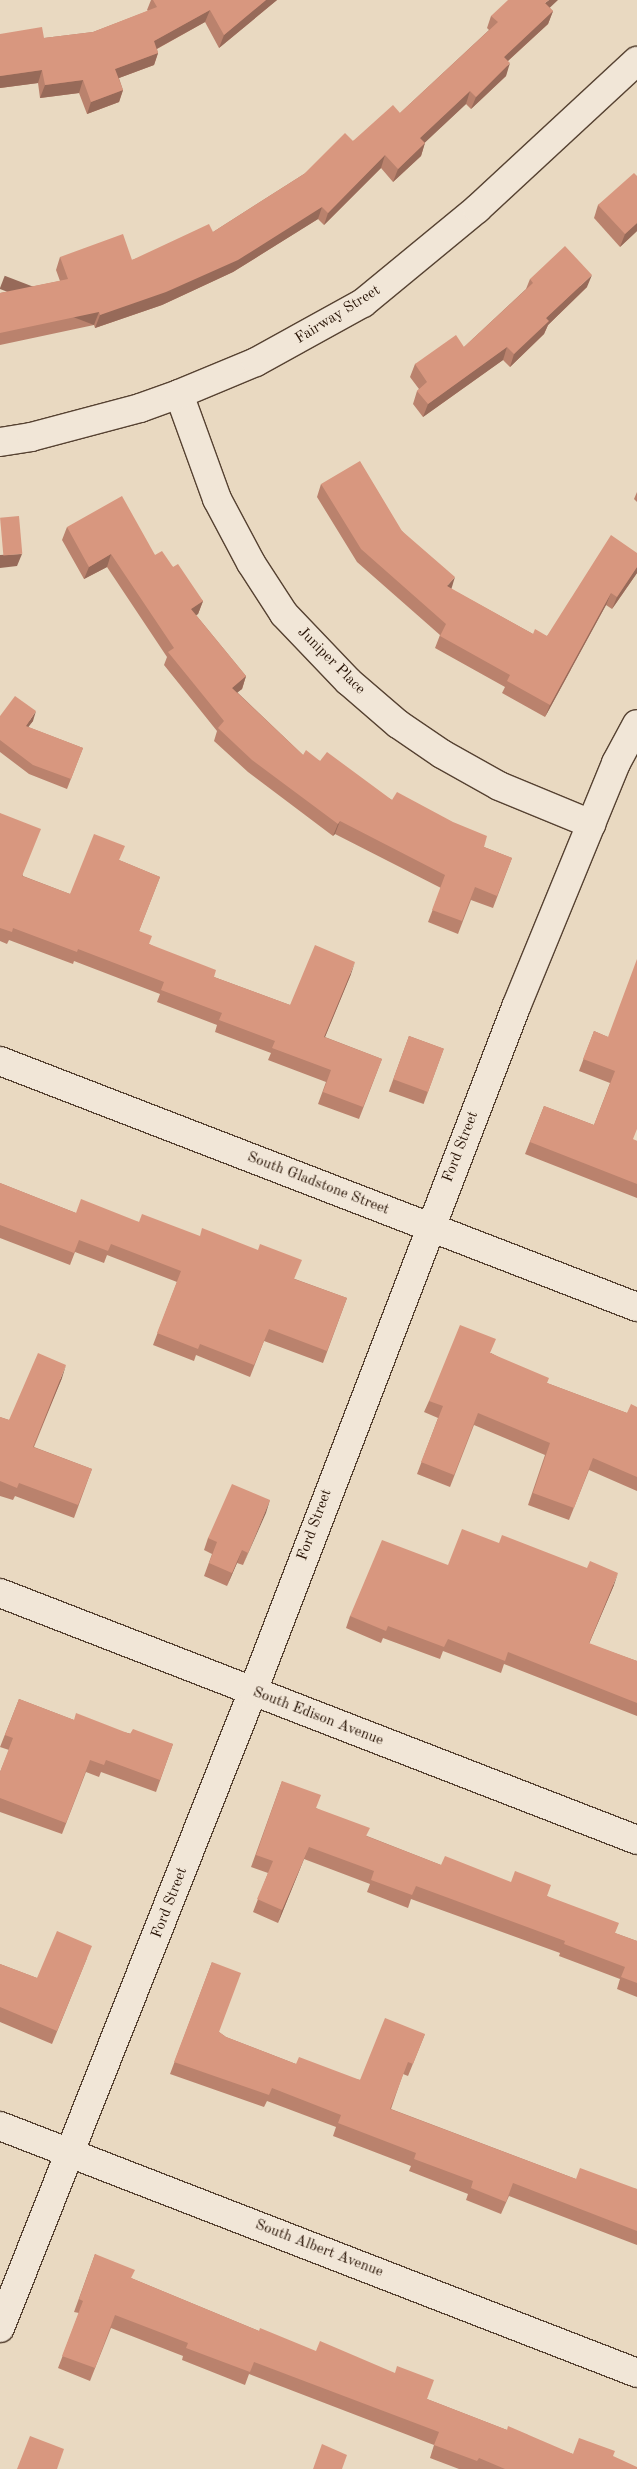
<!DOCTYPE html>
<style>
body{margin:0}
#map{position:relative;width:637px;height:2469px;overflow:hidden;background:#e9d9c1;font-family:"Old Standard TT",serif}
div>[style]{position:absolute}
.roads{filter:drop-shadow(1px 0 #564232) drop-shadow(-1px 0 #564232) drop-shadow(0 1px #564232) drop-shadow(0 -1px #564232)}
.minor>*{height:28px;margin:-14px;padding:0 14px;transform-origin:14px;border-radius:14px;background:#f1e6d7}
.tertiary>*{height:28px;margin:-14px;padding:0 14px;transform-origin:14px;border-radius:14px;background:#f1e6d7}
.wall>*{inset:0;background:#ba826d;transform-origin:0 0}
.shaded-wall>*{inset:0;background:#976a59;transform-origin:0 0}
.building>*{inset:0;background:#d8977f;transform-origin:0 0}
span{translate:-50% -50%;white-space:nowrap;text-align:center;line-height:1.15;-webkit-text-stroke:4.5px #f1e6d7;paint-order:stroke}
.street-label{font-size:15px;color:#251002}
</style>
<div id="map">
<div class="roads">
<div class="minor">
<i style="left:179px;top:394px;width:112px;rotate:70.1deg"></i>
<i style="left:217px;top:499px;width:72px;rotate:62deg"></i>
<i style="left:251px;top:563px;width:61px;rotate:57.1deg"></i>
<i style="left:284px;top:614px;width:93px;rotate:46.3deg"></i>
<i style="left:348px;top:681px;width:66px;rotate:40.7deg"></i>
<i style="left:398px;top:724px;width:53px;rotate:34.3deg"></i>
<i style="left:442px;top:754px;width:65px;rotate:29.3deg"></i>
<i style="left:499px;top:786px;width:100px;rotate:22.4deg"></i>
<i style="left:0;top:442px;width:31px;rotate:-9deg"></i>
<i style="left:31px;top:437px;width:113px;rotate:-14.9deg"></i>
<i style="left:140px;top:408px;width:41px;rotate:-19.7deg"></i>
<i style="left:179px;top:394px;width:83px;rotate:-22.6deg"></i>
<i style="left:256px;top:362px;width:122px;rotate:-28.9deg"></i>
<i style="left:363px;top:303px;width:148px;rotate:-39.5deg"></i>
<i style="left:477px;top:209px;width:218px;rotate:-42.8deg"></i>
<i style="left:0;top:1061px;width:683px;rotate:21.12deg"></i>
<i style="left:0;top:1593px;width:683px;rotate:21.19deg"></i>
<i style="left:0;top:2126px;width:683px;rotate:21.19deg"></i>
</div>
<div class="tertiary">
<i style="left:0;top:2328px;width:685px;rotate:-68.34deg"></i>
<i style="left:253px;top:1691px;width:733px;rotate:-68.97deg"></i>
<i style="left:516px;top:1007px;width:264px;rotate:-67.7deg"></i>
<i style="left:616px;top:763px;width:44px;rotate:-61.7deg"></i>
</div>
</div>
<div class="wall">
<i style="clip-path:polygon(151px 0,277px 0,219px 48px,205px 22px,157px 49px,158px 53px,154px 65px,119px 78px,123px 90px,119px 102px,87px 114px,79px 93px,40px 98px,38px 83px,0 88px,0 34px,44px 38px,93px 32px,148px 11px,147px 10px)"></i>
<i style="clip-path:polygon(550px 8px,553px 11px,548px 24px,508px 61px,506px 76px,471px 109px,466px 104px,425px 142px,421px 156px,393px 182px,381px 168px,324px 225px,318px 219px,233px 272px,162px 305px,95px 328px,94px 325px,0 345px,0 293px,60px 281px,56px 270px,60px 257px,132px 260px,213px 232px,304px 174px,353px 141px,400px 113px,489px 30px,487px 28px,491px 16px)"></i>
<i style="clip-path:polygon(637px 176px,637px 231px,620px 247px,594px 218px,598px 205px)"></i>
<i style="clip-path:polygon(530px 279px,587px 287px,548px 325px,544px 334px,510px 367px,503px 360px,423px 417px,413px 404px,417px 391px,419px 389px,410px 377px,415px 364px,464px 347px,526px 289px)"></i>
<i style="clip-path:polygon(321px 484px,402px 531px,451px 589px,533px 634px,547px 636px,637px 553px,637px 573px,612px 609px,606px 605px,545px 717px,502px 693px,505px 687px,435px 648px,440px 635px,357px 562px,317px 497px)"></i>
<i style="clip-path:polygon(637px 492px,637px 502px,634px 499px)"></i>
<i style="clip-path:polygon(67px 527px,155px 555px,173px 567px,203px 601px,198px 614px,196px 615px,246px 676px,242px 689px,237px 692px,303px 755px,320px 761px,392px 800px,484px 847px,512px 858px,493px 908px,471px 900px,458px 934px,428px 922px,441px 888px,335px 834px,333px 836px,248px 772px,214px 741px,217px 731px,164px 665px,167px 657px,107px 567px,84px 579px,62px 540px)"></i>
<i style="clip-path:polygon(0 716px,33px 721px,28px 727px,83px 748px,67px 789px,29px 774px,0 752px)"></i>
<i style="clip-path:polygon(0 813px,23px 876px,70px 894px,119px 860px,160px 877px,139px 931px,149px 944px,214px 977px,290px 1005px,351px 974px,325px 1037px,382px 1059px,359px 1119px,318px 1104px,326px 1082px,268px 1060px,271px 1053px,215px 1032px,217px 1025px,157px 1002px,160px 994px,74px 961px,73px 964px,9px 940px,7px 944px,0 941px)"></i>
<i style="clip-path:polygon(594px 1031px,608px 1037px,633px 1140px,637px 1141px,637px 1198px,525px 1154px,544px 1106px,594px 1125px,610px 1083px,579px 1071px)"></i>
<i style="left:409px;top:1036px;width:37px;height:59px;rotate:20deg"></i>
<i style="clip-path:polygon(0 1183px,76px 1213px,139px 1222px,347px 1298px,323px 1363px,264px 1341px,250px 1377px,196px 1355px,194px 1361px,153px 1345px,177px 1282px,107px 1255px,104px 1263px,75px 1252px,70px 1265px,0 1238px)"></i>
<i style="clip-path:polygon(491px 1353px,547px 1383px,627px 1413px,637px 1407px,637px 1491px,589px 1470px,569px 1520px,528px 1505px,545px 1455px,474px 1425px,450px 1487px,417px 1474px,438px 1418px,424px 1412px,429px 1401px)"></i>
<i style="clip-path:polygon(62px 1378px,34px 1447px,92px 1469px,74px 1518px,15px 1496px,13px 1500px,0 1496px,0 1417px,9px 1420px)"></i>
<i style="clip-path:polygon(270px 1500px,243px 1565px,237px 1563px,227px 1586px,204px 1576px,212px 1554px,204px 1550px,208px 1538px)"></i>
<i style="clip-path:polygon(448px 1565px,614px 1585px,589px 1644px,637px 1661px,637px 1716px,504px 1664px,501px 1673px,443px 1651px,440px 1659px,383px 1638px,381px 1643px,346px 1628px,350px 1616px)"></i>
<i style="clip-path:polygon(19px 1699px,74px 1720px,173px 1744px,156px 1792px,101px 1772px,99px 1777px,86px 1772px,62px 1834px,0 1812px,0 1772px,9px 1750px,0 1747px)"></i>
<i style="clip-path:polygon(282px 1781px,316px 1808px,367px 1836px,441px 1865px,547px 1896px,615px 1933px,637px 1941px,637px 1997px,617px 1989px,620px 1979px,559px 1956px,560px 1953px,411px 1899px,408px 1908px,367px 1892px,370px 1884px,304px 1859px,278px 1923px,253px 1912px,268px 1873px,251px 1867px)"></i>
<i style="clip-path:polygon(87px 1958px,52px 2044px,0 2022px,0 1964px,37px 1978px)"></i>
<i style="clip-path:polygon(212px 1962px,219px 2032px,226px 2037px,296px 2064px,360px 2080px,425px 2034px,408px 2076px,403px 2074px,391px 2109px,576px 2179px,637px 2189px,637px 2245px,509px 2196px,501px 2214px,466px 2200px,468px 2194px,409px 2171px,411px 2166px,333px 2136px,336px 2127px,267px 2101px,264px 2107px,170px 2074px)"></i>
<i style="clip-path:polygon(95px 2254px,131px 2278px,259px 2331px,427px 2399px,507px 2430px,573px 2454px,613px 2457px,637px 2469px,459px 2469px,430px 2458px,434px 2445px,249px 2374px,245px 2385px,182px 2360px,183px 2356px,111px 2328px,90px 2381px,58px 2368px,79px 2313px,74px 2312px)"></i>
</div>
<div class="shaded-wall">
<i style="clip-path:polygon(266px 0,277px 0,219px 48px,224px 35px)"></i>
<i style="clip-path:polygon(549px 0,558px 0,541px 16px,545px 3px)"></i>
<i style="clip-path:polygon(210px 10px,205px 22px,149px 53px,154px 41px)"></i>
<i style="clip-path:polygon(553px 11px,548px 24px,499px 69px,504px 57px)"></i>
<i style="clip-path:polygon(158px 53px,154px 65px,111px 81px,115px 69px)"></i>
<i style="clip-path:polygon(510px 63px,506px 76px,471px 109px,476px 97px)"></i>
<i style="clip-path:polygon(42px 70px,38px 83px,0 88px,0 76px)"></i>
<i style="clip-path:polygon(83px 80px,79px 93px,40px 98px,45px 85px)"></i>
<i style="clip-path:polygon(123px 90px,119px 102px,87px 114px,91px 102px)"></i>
<i style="clip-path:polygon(470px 91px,466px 104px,416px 151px,420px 138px)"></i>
<i style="clip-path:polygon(425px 143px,421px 156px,393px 182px,398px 169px)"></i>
<i style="clip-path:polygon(385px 155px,381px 168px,324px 225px,328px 213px)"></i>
<i style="clip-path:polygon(322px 207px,318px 219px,233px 272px,162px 305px,95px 328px,100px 315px)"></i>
<i style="clip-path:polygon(637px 223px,637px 231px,620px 247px,625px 234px)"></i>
<i style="clip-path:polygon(592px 275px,587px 287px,548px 325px,544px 334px,510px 367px,514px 354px,546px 318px)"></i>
<i style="left:99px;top:312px;width:14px;height:101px;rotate:111deg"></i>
<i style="clip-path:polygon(507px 347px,503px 360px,423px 417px,428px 404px)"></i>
<i style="clip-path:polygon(22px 554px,17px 566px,0 568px,0 555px)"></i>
<i style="clip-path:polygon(111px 554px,107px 567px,84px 579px,89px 567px)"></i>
<i style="clip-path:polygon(637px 567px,637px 573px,612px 609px,617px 597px)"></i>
<i style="clip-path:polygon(455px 577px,451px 590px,447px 586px)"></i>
<i style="clip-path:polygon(611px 593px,606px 605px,545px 717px,550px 705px)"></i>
<i style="clip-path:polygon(203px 601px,198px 614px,186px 622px,191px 609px)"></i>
<i style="clip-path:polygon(246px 676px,242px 689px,228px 700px,232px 688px)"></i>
<i style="clip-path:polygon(36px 711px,33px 721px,22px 735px,26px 726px)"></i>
<i style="clip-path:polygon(340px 821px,335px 834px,333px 836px,338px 824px)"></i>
<i style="clip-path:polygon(355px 962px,351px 974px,320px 1049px,324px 1037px)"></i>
<i style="clip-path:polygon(66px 1365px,62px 1378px,28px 1459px,33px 1447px)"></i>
<i style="clip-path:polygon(270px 1500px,266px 1513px,243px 1565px,248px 1553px)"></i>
<i style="clip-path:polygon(242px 1550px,237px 1563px,227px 1586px,232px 1573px)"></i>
<i style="clip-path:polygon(618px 1573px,614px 1585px,584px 1655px,589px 1643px)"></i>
<i style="clip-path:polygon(309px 1847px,304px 1859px,278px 1923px,282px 1910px)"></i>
</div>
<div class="building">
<i style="clip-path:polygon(153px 0,266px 0,224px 35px,210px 10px,154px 41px,158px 53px,115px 69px,123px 90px,91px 102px,83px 80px,45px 85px,42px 70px,0 76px,0 34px,42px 27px,44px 38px,93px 32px,157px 7px)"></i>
<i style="clip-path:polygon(508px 0,549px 0,545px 3px,553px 11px,504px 57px,510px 63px,476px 97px,470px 91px,420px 138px,425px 143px,398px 169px,385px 155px,328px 213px,322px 207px,238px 260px,166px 292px,100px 315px,99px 312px,0 333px,0 293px,68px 279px,60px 257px,123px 234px,132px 260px,209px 224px,213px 232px,304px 174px,345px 133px,353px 141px,393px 105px,400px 113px,498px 22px,491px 16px)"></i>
<i style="clip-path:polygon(634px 173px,637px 176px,637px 223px,625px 234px,598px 205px)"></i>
<i style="clip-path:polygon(565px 246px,592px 275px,546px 318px,549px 321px,514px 354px,507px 347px,428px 404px,417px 391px,427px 382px,415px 364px,456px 335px,464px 347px,533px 283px,530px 279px)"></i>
<i style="clip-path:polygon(360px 461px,402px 531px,455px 577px,447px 586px,533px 634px,535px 629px,547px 636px,611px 535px,637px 553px,637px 567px,617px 597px,611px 593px,550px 705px,507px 681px,510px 675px,440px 636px,446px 624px,361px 549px,321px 484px)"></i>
<i style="clip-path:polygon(122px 496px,155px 555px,162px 551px,173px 567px,178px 564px,203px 601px,191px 609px,246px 676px,232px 688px,303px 755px,306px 750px,320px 761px,327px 752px,392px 800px,397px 792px,453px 822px,487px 836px,484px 847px,512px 858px,497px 896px,475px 887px,462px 921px,432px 910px,445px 875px,340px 821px,338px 824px,252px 760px,218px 728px,224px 721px,168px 652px,174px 648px,111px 554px,89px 567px,67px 527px)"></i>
<i style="left:19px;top:516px;width:38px;height:19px;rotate:85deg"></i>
<i style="clip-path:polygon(15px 696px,36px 711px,26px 726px,83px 748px,71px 779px,33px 765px,0 740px,0 716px)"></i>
<i style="clip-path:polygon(0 813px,41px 829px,22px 876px,70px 894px,94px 834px,125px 846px,119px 860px,160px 877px,139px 931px,152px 936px,149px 944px,216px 970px,214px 977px,290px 1005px,315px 945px,355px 962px,324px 1037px,382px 1059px,363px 1107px,323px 1092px,331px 1070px,272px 1048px,275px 1041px,219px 1020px,222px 1013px,161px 990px,164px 982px,78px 949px,77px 952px,13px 928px,12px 932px,0 928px)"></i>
<i style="clip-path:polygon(637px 959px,637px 1129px,633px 1139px,637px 1141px,637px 1184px,530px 1142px,544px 1106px,594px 1125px,615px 1071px,583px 1059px,594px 1031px,608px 1037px)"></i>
<i style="left:409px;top:1036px;width:37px;height:46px;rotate:20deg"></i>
<i style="clip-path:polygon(0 1183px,76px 1213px,81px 1199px,139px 1222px,142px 1214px,200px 1236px,202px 1228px,258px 1250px,260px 1244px,302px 1260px,294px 1279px,347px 1298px,327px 1351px,269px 1329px,254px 1365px,200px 1344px,198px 1349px,157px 1333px,181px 1271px,111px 1244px,108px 1251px,79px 1240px,74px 1253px,0 1225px)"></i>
<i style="clip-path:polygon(460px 1325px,496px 1339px,490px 1353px,549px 1378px,547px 1383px,627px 1413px,631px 1404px,637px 1407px,637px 1477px,593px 1458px,574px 1508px,533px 1493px,550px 1443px,478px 1413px,454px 1475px,421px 1462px,443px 1406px,429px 1401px)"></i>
<i style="clip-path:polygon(38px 1353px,66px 1365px,33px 1447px,92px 1469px,78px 1505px,19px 1483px,17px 1488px,0 1481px,0 1417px,9px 1420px)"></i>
<i style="clip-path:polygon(232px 1484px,270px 1500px,248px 1553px,242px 1550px,232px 1573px,209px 1563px,217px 1542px,208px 1538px)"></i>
<i style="clip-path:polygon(462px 1529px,499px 1543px,502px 1535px,587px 1568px,590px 1561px,618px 1573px,589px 1643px,637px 1661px,637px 1703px,508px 1652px,505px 1661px,448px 1639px,444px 1647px,388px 1626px,386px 1631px,350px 1616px,382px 1540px,448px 1565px)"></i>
<i style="clip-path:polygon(19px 1699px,74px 1720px,76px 1713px,130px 1734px,133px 1729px,173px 1744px,160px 1780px,106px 1760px,104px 1765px,90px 1760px,66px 1823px,0 1798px,0 1772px,13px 1738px,5px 1735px)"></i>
<i style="clip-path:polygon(282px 1781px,321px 1795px,316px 1808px,370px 1828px,366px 1836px,441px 1865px,445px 1856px,511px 1882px,515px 1871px,551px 1885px,547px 1896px,619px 1923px,615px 1933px,637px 1941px,637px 1983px,621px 1977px,625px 1967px,564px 1944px,565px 1941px,416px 1886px,412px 1895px,371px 1880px,374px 1871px,309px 1847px,282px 1910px,257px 1899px,273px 1861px,256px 1855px)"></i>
<i style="clip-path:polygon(57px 1931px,92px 1946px,57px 2031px,0 2007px,0 1964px,37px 1978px)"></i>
<i style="clip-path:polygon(212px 1962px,241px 1973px,219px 2032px,226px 2037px,296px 2064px,299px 2057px,360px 2080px,385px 2018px,425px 2034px,413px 2064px,408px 2062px,390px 2109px,576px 2179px,580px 2168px,637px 2189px,637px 2231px,513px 2183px,506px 2202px,471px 2188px,473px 2181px,414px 2159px,416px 2153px,338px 2123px,341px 2115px,272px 2088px,269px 2095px,174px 2062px)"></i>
<i style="clip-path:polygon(95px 2254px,135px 2270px,131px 2278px,259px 2331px,260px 2328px,316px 2351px,320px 2341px,395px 2373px,397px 2366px,434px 2380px,427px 2399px,507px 2430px,508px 2426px,573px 2454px,579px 2438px,615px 2451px,613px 2456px,637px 2467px,637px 2469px,505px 2469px,479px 2458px,477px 2461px,434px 2445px,439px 2432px,254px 2362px,250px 2372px,186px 2348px,188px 2343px,115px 2315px,95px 2368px,62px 2356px,83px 2301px,79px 2299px)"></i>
<i style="clip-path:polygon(30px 2436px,64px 2449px,57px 2469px,17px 2469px)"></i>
<i style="clip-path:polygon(322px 2444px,347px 2455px,342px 2469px,313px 2469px)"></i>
</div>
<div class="street-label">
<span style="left:338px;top:315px;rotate:-32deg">Fairway Street</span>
<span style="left:331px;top:661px;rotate:45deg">Juniper Place</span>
<span style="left:461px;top:1147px;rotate:-69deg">Ford Street</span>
<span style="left:318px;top:1184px;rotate:21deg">South Gladstone Street</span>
<span style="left:315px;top:1525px;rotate:-70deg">Ford Street</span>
<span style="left:318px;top:1717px;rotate:21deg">South Edison Avenue</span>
<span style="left:170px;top:1903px;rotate:-69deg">Ford Street</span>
<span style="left:319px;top:2249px;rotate:21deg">South Albert Avenue</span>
</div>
</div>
